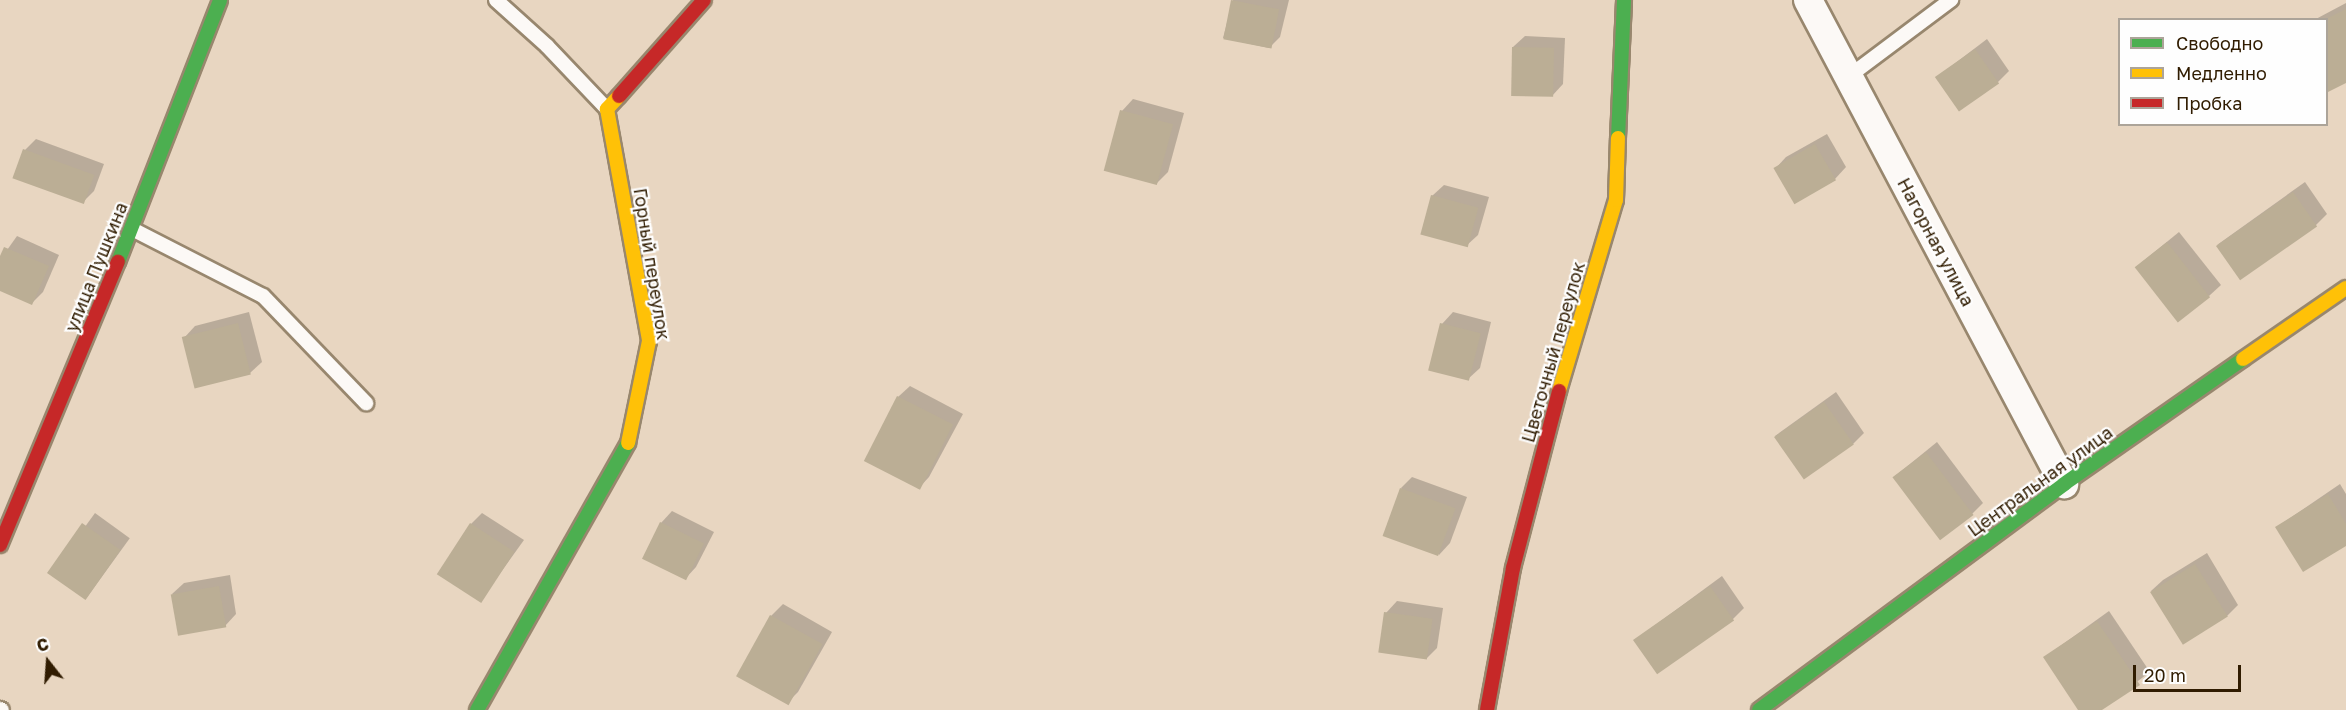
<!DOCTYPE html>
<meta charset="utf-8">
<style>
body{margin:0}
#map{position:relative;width:2346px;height:710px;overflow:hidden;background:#e8d6c1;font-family:"Golos Text",sans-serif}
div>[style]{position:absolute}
.shadow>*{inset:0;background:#0003;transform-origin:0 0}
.building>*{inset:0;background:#bbae95;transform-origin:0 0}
.roads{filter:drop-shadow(2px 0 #98876e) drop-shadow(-2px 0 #98876e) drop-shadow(0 2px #98876e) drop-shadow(0 -2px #98876e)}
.lane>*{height:14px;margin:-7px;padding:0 7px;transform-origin:7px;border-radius:7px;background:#fcf9f6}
.street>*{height:28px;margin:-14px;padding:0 14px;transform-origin:14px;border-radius:14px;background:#fcf9f6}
.fast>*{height:14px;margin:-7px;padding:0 7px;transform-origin:7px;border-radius:7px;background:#4caf50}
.slow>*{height:14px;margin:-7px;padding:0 7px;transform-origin:7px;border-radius:7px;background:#ffc107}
.jam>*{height:14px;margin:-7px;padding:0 7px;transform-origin:7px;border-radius:7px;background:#c62828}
span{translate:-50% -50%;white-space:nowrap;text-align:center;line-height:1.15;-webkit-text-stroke:4.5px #fefefe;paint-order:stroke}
.street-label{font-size:18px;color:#301c01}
.legend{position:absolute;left:2118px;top:18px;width:210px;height:108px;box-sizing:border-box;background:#fefefe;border:2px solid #aca499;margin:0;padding:8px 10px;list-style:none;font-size:18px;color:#301c01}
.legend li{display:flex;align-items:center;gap:12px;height:30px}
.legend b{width:30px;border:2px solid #aca499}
.north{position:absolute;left:18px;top:632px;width:60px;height:60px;-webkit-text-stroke:4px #fefefe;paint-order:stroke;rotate:343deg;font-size:16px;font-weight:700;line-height:24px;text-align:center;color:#301c01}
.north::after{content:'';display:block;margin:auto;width:21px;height:27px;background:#301c01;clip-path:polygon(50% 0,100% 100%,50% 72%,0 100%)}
.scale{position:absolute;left:2133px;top:665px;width:108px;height:27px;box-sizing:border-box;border:3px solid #301c01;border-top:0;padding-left:8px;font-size:18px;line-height:21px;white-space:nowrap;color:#301c01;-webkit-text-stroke:4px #fefefe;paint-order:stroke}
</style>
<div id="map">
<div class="shadow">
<i style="clip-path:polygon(1233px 0,1289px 0,1280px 37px,1269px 48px,1223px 38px)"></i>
<i style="clip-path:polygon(2346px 3px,2346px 81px,2326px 20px,2314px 20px)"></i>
<i style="clip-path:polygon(1525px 36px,1565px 38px,1563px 84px,1552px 96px,1513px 47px)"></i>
<i style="clip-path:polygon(1987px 39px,2009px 71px,1998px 82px,1937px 77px)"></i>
<i style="clip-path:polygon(1133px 99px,1184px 113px,1168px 172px,1156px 184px,1122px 111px)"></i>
<i style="clip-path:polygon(1827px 134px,1846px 167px,1835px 179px,1775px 169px,1786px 157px)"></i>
<i style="clip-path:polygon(36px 139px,104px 164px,94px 191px,83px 202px,25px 150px)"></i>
<i style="clip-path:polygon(2305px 182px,2327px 214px,2316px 225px,2217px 245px)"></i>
<i style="clip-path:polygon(1444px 185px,1489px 197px,1478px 235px,1466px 246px,1432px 196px)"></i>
<i style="clip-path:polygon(2179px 232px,2221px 285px,2209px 296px,2136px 267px)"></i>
<i style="clip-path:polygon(17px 236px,59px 255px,43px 292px,32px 303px,0 289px,0 260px)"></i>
<i style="clip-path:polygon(249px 312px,262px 362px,250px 373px,184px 338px,195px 326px)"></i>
<i style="clip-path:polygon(1453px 312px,1491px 322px,1480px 368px,1468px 379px,1442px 324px)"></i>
<i style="clip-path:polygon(910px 386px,963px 414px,929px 477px,918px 489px,898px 397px)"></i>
<i style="clip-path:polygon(1836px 392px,1864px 433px,1853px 444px,1775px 436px)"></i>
<i style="clip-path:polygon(1937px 442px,1983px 503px,1972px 514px,1894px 477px)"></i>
<i style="clip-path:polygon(1412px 477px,1467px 497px,1450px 543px,1439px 555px,1401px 488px)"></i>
<i style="clip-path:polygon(2340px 484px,2346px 494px,2346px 544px,2277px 527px)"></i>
<i style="clip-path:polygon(672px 511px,714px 532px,696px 567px,685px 579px,661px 523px)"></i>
<i style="left:95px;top:513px;width:43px;height:75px;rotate:36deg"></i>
<i style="clip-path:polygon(482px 513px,524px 540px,480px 601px,471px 524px)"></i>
<i style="clip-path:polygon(2207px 553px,2238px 605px,2227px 616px,2151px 591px,2163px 580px)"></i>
<i style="clip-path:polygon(230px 575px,236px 614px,225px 626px,172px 594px,184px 583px)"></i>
<i style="clip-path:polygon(1722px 576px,1744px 608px,1733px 619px,1635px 640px)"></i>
<i style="clip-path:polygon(1397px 601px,1443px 608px,1437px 648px,1426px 659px,1386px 613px)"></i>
<i style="clip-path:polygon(783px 604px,832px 632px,798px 692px,787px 703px,771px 616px)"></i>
<i style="clip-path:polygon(2109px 611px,2150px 672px,2099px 710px,2080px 710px,2045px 657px)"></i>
</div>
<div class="building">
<i style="left:1231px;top:0;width:49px;height:40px;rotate:11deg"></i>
<i style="clip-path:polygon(2346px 9px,2346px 83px,2326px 93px,2326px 19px)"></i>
<i style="left:1512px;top:47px;width:42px;height:49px;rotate:1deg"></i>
<i style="left:1975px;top:49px;width:42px;height:49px;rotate:55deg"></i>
<i style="left:1120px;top:110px;width:55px;height:63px;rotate:15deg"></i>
<i style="left:1815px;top:144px;width:42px;height:48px;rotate:60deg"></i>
<i style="left:23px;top:149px;width:76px;height:31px;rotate:20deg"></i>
<i style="left:2293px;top:192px;width:42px;height:94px;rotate:55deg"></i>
<i style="left:1431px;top:195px;width:49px;height:41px;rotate:15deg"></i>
<i style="left:2167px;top:242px;width:70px;height:41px;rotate:52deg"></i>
<i style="clip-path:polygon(4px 247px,49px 266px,32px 305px,0 291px,0 256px)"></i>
<i style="left:238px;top:323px;width:53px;height:58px;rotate:76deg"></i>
<i style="left:1440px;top:323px;width:42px;height:49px;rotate:14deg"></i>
<i style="left:897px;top:396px;width:63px;height:73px;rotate:27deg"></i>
<i style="left:1824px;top:402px;width:52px;height:61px;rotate:55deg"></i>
<i style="left:1926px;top:452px;width:79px;height:42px;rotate:53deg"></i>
<i style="left:1400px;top:488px;width:59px;height:51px;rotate:20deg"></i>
<i style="clip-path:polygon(2328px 494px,2346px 524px,2346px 546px,2303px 572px,2275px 527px)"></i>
<i style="left:660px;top:522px;width:49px;height:41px;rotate:26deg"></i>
<i style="left:82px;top:523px;width:47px;height:61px;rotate:35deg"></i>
<i style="left:470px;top:523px;width:53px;height:61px;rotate:33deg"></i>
<i style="left:2195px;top:564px;width:62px;height:53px;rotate:58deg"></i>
<i style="left:219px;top:586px;width:42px;height:49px;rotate:80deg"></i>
<i style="left:1710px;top:586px;width:42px;height:94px;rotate:55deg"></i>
<i style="left:1384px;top:612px;width:49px;height:41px;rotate:8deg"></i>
<i style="left:770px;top:615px;width:60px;height:70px;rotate:29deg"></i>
<i style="clip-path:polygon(2097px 621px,2140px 685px,2102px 710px,2078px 710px,2043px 657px)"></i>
</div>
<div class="roads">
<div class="lane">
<i style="left:496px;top:0;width:69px;rotate:42deg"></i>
<i style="left:547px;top:46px;width:87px;rotate:46.4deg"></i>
<i style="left:1848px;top:77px;width:129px;rotate:-36.8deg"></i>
<i style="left:132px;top:229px;width:147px;rotate:27.1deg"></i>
<i style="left:263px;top:296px;width:149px;rotate:46.1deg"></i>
<i style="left:0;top:709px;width:2px;rotate:27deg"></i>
</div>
<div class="street">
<i style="left:1808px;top:0;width:548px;rotate:62.12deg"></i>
</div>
<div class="fast">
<i style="left:1618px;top:138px;width:138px;rotate:-87.5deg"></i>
<i style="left:118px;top:262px;width:281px;rotate:-68.7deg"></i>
<i style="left:477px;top:710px;width:307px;rotate:-60.5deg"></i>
<i style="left:1759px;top:710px;width:380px;rotate:-36.5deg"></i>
<i style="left:2064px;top:484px;width:218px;rotate:-34.9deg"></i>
</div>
<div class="slow">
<i style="left:619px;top:96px;width:18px;rotate:133deg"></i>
<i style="left:607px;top:109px;width:236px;rotate:79.7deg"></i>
<i style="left:649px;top:341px;width:104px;rotate:101.6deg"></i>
<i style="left:2243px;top:359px;width:125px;rotate:-34.6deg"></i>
<i style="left:1559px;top:391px;width:199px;rotate:-73.4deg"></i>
<i style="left:1616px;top:200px;width:62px;rotate:-88.2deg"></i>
</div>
<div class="jam">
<i style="left:619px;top:96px;width:128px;rotate:-48.5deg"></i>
<i style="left:0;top:545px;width:307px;rotate:-67.4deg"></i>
<i style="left:1487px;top:710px;width:144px;rotate:-79.6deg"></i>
<i style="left:1513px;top:568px;width:183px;rotate:-75.4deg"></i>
</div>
</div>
<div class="street-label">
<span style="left:1936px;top:242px;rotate:62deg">Нагорная улица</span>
<span style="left:652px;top:264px;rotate:81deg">Горный переулок</span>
<span style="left:96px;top:267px;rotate:-68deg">улица Пушкина</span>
<span style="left:1553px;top:352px;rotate:-74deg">Цветочный переулок</span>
<span style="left:2040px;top:481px;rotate:-36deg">Центральная улица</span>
</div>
<ul class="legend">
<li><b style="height:8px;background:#4caf50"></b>Свободно</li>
<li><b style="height:8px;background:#ffc107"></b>Медленно</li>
<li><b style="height:8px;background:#c62828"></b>Пробка</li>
</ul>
<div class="north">С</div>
<div class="scale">20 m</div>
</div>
